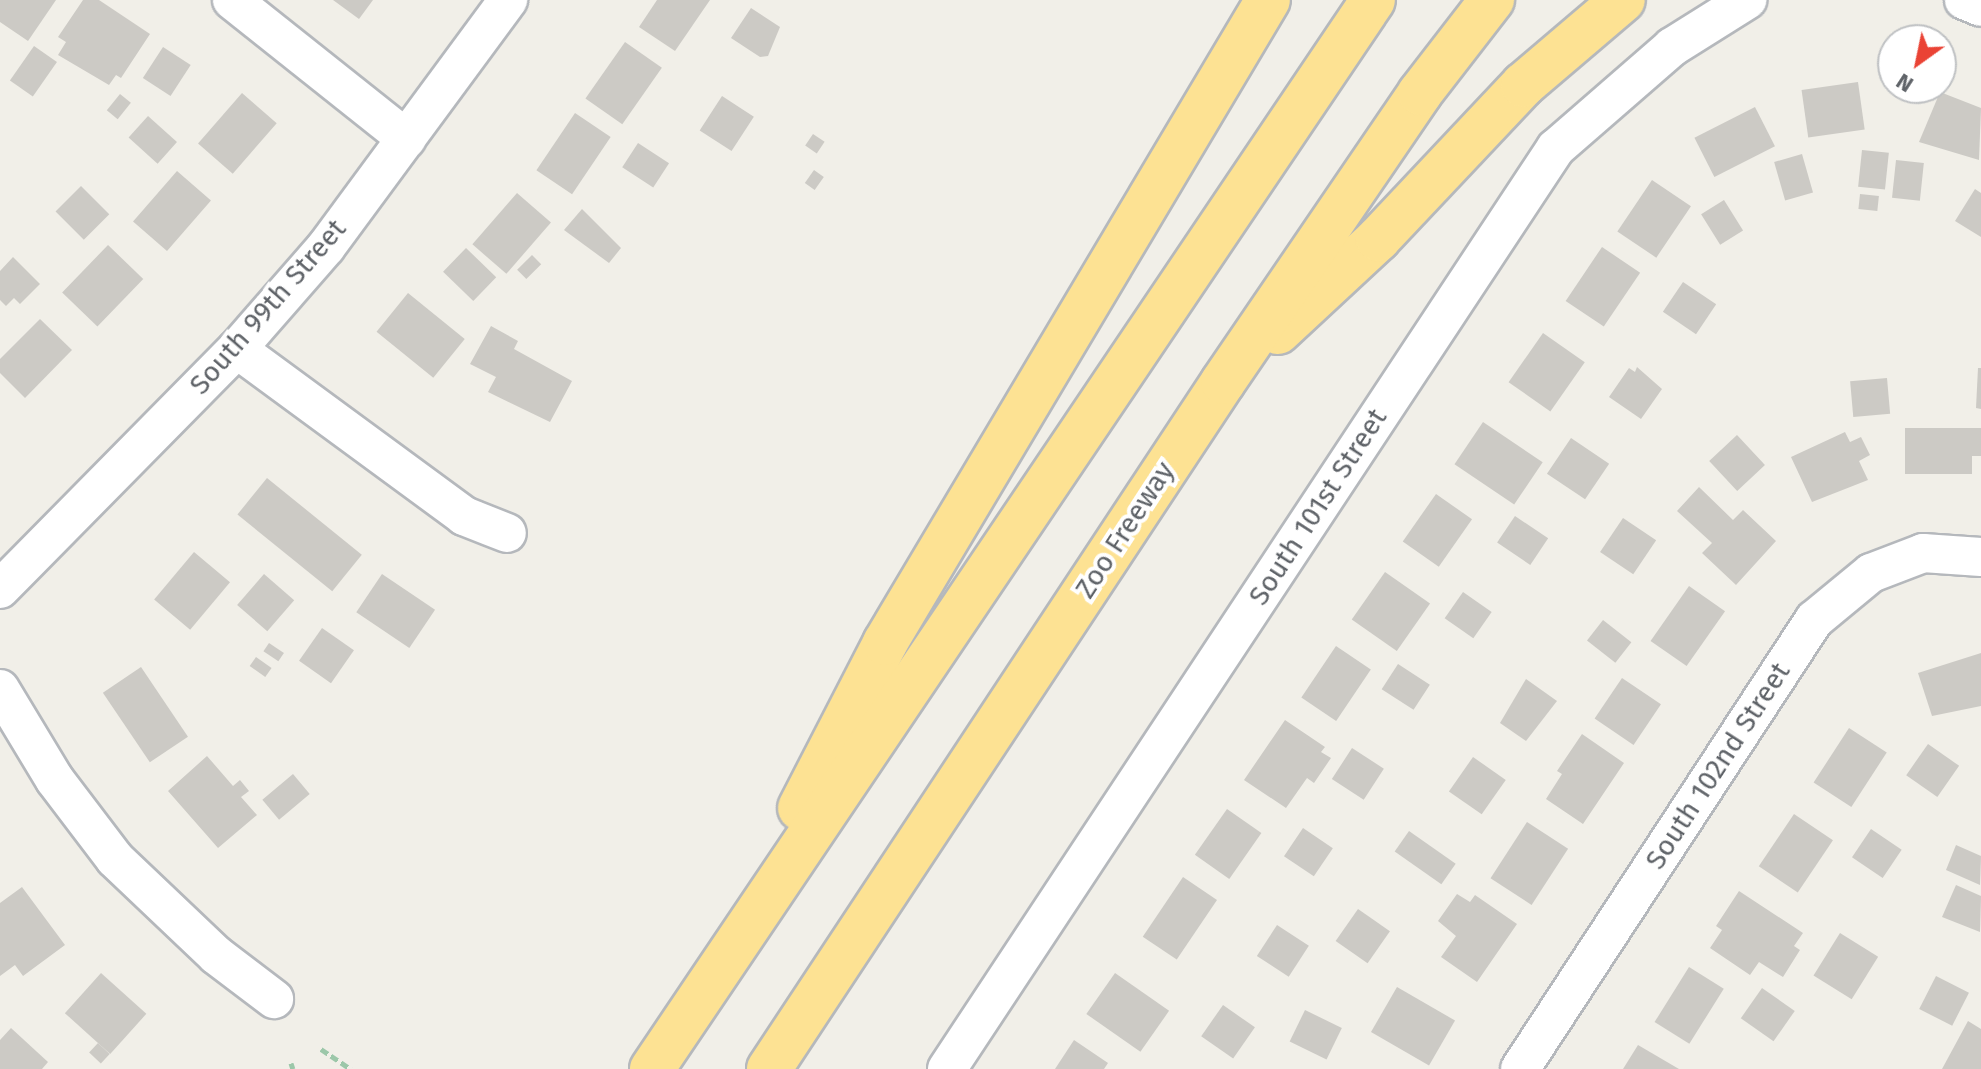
<!DOCTYPE html>
<style>
body{margin:0}
#map{position:relative;width:1981px;height:1069px;overflow:hidden;background:#f1efe8;font-family:"Fira Sans",sans-serif}
div>[style]{position:absolute}
.building>*{inset:0;background:#cccac5;transform-origin:0 0}
.path>*{height:5px;margin-top:-2.5px;transform-origin:0;background:repeating-linear-gradient(90deg,#9cc7a9 0 8px,transparent 0 12px)}
.roads{filter:drop-shadow(2px 0 #b5b8bc) drop-shadow(-2px 0 #b5b8bc) drop-shadow(0 2px #b5b8bc) drop-shadow(0 -2px #b5b8bc)}
.minor>*{height:38px;margin:-19px;padding:0 19px;transform-origin:19px;border-radius:19px;background:#fff}
.motorway>*{height:44px;margin:-22px;padding:0 22px;transform-origin:22px;border-radius:22px;background:#fde293}
span{translate:-50% -50%;white-space:nowrap;text-align:center;line-height:1.15;-webkit-text-stroke:8px #fff;paint-order:stroke}
.street-label{font-size:28px;color:#5f6368}
.north{position:absolute;left:1877px;top:24px;width:80px;height:80px;box-sizing:border-box;background:#fff;border:2px solid #bfc1c3;border-radius:50%;rotate:213deg;font-size:22px;font-weight:700;line-height:32px;text-align:center;color:#5f6368}
.north::after{content:'';display:block;margin:auto;width:28px;height:36px;background:#ea4335;clip-path:polygon(50% 0,100% 100%,50% 72%,0 100%)}
</style>
<div id="map">
<div class="building">
<i style="clip-path:polygon(0 0,56px 0,28px 41px,0 22px)"></i>
<i style="clip-path:polygon(83px 0,99px 0,150px 34px,121px 78px,116px 75px,109px 85px,58px 55px,66px 42px,58px 37px)"></i>
<i style="clip-path:polygon(333px 0,373px 0,359px 19px)"></i>
<i style="clip-path:polygon(657px 0,710px 0,675px 51px,639px 27px)"></i>
<i style="clip-path:polygon(751px 8px,780px 27px,768px 56px,760px 57px,731px 38px)"></i>
<i style="left:625px;top:42px;width:45px;height:69px;rotate:35deg"></i>
<i style="left:34px;top:46px;width:28px;height:42px;rotate:35deg"></i>
<i style="left:163px;top:47px;width:33px;height:37px;rotate:33deg"></i>
<i style="left:1858px;top:82px;width:48px;height:57px;rotate:82deg"></i>
<i style="clip-path:polygon(1940px 92px,1981px 108px,1979px 160px,1919px 142px)"></i>
<i style="left:242px;top:93px;width:46px;height:67px;rotate:41deg"></i>
<i style="left:120px;top:94px;width:14px;height:21px;rotate:39deg"></i>
<i style="left:722px;top:96px;width:38px;height:41px;rotate:33deg"></i>
<i style="left:1755px;top:107px;width:44px;height:68px;rotate:63deg"></i>
<i style="left:575px;top:113px;width:43px;height:69px;rotate:34deg"></i>
<i style="left:148px;top:116px;width:39px;height:29px;rotate:42deg"></i>
<i style="left:813px;top:134px;width:14px;height:14px;rotate:34deg"></i>
<i style="left:638px;top:143px;width:37px;height:29px;rotate:33deg"></i>
<i style="left:1862px;top:150px;width:27px;height:37px;rotate:6deg"></i>
<i style="left:1802px;top:154px;width:40px;height:29px;rotate:74deg"></i>
<i style="left:1896px;top:160px;width:28px;height:38px;rotate:6deg"></i>
<i style="left:814px;top:170px;width:12px;height:16px;rotate:35deg"></i>
<i style="left:177px;top:171px;width:45px;height:67px;rotate:41deg"></i>
<i style="left:1652px;top:180px;width:47px;height:62px;rotate:34deg"></i>
<i style="left:81px;top:186px;width:40px;height:36px;rotate:45deg"></i>
<i style="clip-path:polygon(1975px 189px,1981px 193px,1981px 237px,1955px 221px)"></i>
<i style="left:517px;top:193px;width:45px;height:68px;rotate:41deg"></i>
<i style="left:1860px;top:194px;width:19px;height:15px;rotate:6deg"></i>
<i style="left:1724px;top:200px;width:36px;height:27px;rotate:58deg"></i>
<i style="clip-path:polygon(582px 209px,621px 248px,609px 263px,564px 230px)"></i>
<i style="left:108px;top:245px;width:49px;height:66px;rotate:44deg"></i>
<i style="left:1602px;top:247px;width:46px;height:65px;rotate:34deg"></i>
<i style="left:466px;top:248px;width:42px;height:33px;rotate:44deg"></i>
<i style="left:532px;top:255px;width:13px;height:21px;rotate:45deg"></i>
<i style="clip-path:polygon(13px 257px,40px 284px,20px 304px,14px 298px,6px 306px,0 300px,0 271px)"></i>
<i style="left:1683px;top:282px;width:40px;height:36px;rotate:34deg"></i>
<i style="left:408px;top:293px;width:73px;height:50px;rotate:39deg"></i>
<i style="clip-path:polygon(40px 319px,72px 350px,25px 398px,0 373px,0 359px)"></i>
<i style="clip-path:polygon(491px 326px,518px 341px,514px 349px,572px 381px,550px 422px,488px 392px,496px 377px,470px 364px)"></i>
<i style="left:1543px;top:333px;width:51px;height:60px;rotate:35deg"></i>
<i style="clip-path:polygon(1637px 367px,1662px 389px,1641px 419px,1609px 397px,1629px 368px,1635px 372px)"></i>
<i style="clip-path:polygon(1978px 368px,1981px 368px,1981px 409px,1976px 408px)"></i>
<i style="left:1887px;top:378px;width:36px;height:37px;rotate:85deg"></i>
<i style="left:1483px;top:422px;width:72px;height:51px;rotate:34deg"></i>
<i style="clip-path:polygon(1905px 428px,1981px 428px,1981px 456px,1972px 456px,1972px 474px,1905px 474px)"></i>
<i style="clip-path:polygon(1845px 432px,1850px 442px,1861px 437px,1870px 455px,1859px 461px,1868px 480px,1812px 502px,1791px 457px)"></i>
<i style="left:1737px;top:435px;width:41px;height:38px;rotate:47deg"></i>
<i style="left:1571px;top:438px;width:46px;height:43px;rotate:34deg"></i>
<i style="left:267px;top:478px;width:122px;height:47px;rotate:39deg"></i>
<i style="clip-path:polygon(1699px 487px,1733px 520px,1743px 510px,1776px 541px,1736px 585px,1702px 553px,1712px 543px,1677px 511px)"></i>
<i style="left:1436px;top:494px;width:44px;height:58px;rotate:35deg"></i>
<i style="left:1515px;top:516px;width:40px;height:32px;rotate:34deg"></i>
<i style="left:1623px;top:518px;width:40px;height:41px;rotate:34deg"></i>
<i style="left:194px;top:552px;width:47px;height:62px;rotate:40deg"></i>
<i style="left:1385px;top:572px;width:55px;height:58px;rotate:35deg"></i>
<i style="left:264px;top:574px;width:40px;height:41px;rotate:41deg"></i>
<i style="left:382px;top:574px;width:64px;height:46px;rotate:34deg"></i>
<i style="left:1689px;top:586px;width:44px;height:67px;rotate:35deg"></i>
<i style="left:1463px;top:592px;width:35px;height:32px;rotate:35deg"></i>
<i style="left:1603px;top:620px;width:36px;height:26px;rotate:38deg"></i>
<i style="left:322px;top:628px;width:39px;height:40px;rotate:35deg"></i>
<i style="left:269px;top:643px;width:18px;height:10px;rotate:34deg"></i>
<i style="left:1336px;top:646px;width:42px;height:62px;rotate:34deg"></i>
<i style="clip-path:polygon(1981px 653px,1981px 706px,1932px 716px,1918px 673px)"></i>
<i style="left:256px;top:657px;width:19px;height:11px;rotate:35deg"></i>
<i style="left:1398px;top:664px;width:38px;height:30px;rotate:33deg"></i>
<i style="left:141px;top:667px;width:84px;height:46px;rotate:56deg"></i>
<i style="left:1622px;top:678px;width:47px;height:49px;rotate:34deg"></i>
<i style="clip-path:polygon(1526px 679px,1557px 701px,1526px 741px,1500px 723px)"></i>
<i style="clip-path:polygon(1285px 720px,1325px 747px,1321px 752px,1331px 758px,1314px 783px,1307px 778px,1286px 808px,1244px 780px)"></i>
<i style="left:1849px;top:728px;width:45px;height:65px;rotate:33deg"></i>
<i style="clip-path:polygon(1582px 734px,1624px 763px,1583px 824px,1546px 799px,1562px 774px,1557px 771px)"></i>
<i style="left:1928px;top:744px;width:38px;height:38px;rotate:35deg"></i>
<i style="left:1352px;top:748px;width:38px;height:37px;rotate:33deg"></i>
<i style="clip-path:polygon(207px 756px,233px 786px,240px 780px,249px 791px,241px 797px,257px 815px,218px 848px,168px 791px)"></i>
<i style="left:1473px;top:757px;width:40px;height:42px;rotate:35deg"></i>
<i style="left:293px;top:774px;width:26px;height:40px;rotate:50deg"></i>
<i style="left:1227px;top:809px;width:42px;height:56px;rotate:35deg"></i>
<i style="left:1794px;top:814px;width:47px;height:63px;rotate:34deg"></i>
<i style="left:1527px;top:822px;width:49px;height:67px;rotate:33deg"></i>
<i style="left:1303px;top:828px;width:36px;height:34px;rotate:34deg"></i>
<i style="left:1871px;top:829px;width:37px;height:34px;rotate:34deg"></i>
<i style="left:1409px;top:831px;width:57px;height:25px;rotate:35deg"></i>
<i style="clip-path:polygon(1956px 845px,1981px 856px,1980px 885px,1946px 870px)"></i>
<i style="left:1183px;top:877px;width:41px;height:72px;rotate:34deg"></i>
<i style="clip-path:polygon(1956px 885px,1981px 896px,1980px 932px,1942px 917px)"></i>
<i style="clip-path:polygon(22px 887px,65px 945px,23px 976px,15px 965px,0 976px,0 903px)"></i>
<i style="clip-path:polygon(1739px 891px,1803px 933px,1794px 946px,1800px 950px,1783px 977px,1759px 962px,1750px 975px,1710px 948px,1722px 930px,1716px 926px)"></i>
<i style="clip-path:polygon(1457px 894px,1470px 902px,1475px 895px,1517px 924px,1477px 982px,1441px 957px,1456px 936px,1438px 921px)"></i>
<i style="left:1358px;top:909px;width:39px;height:39px;rotate:35deg"></i>
<i style="left:1277px;top:925px;width:38px;height:37px;rotate:33deg"></i>
<i style="left:1840px;top:933px;width:45px;height:50px;rotate:32deg"></i>
<i style="left:1689px;top:967px;width:41px;height:65px;rotate:32deg"></i>
<i style="left:101px;top:973px;width:61px;height:54px;rotate:42deg"></i>
<i style="left:1115px;top:973px;width:66px;height:50px;rotate:35deg"></i>
<i style="left:1936px;top:976px;width:37px;height:37px;rotate:27deg"></i>
<i style="left:1397px;top:987px;width:67px;height:52px;rotate:30deg"></i>
<i style="left:1762px;top:988px;width:40px;height:37px;rotate:35deg"></i>
<i style="left:1223px;top:1005px;width:39px;height:38px;rotate:35deg"></i>
<i style="left:1305px;top:1010px;width:41px;height:35px;rotate:26deg"></i>
<i style="clip-path:polygon(1968px 1021px,1981px 1029px,1981px 1069px,1942px 1069px)"></i>
<i style="clip-path:polygon(11px 1028px,48px 1062px,42px 1069px,0 1069px,0 1040px)"></i>
<i style="clip-path:polygon(1074px 1040px,1108px 1063px,1104px 1069px,1055px 1069px)"></i>
<i style="left:98px;top:1043px;width:16px;height:13px;rotate:43deg"></i>
<i style="clip-path:polygon(1638px 1045px,1679px 1069px,1623px 1069px)"></i>
</div>
<div class="path">
<i style="left:321px;top:1049px;width:36px;rotate:34deg"></i>
<i style="left:291px;top:1063px;width:6px;rotate:72deg"></i>
</div>
<div class="roads">
<div class="minor">
<i style="left:232px;top:0;width:223px;rotate:38.5deg"></i>
<i style="left:1964px;top:0;width:18px;rotate:22deg"></i>
<i style="left:237px;top:349px;width:282px;rotate:36.3deg"></i>
<i style="left:464px;top:516px;width:46px;rotate:21.6deg"></i>
<i style="left:0;top:589px;width:337px;rotate:-45.4deg"></i>
<i style="left:237px;top:349px;width:135px;rotate:-48.9deg"></i>
<i style="left:326px;top:247px;width:307px;rotate:-53.6deg"></i>
<i style="left:0;top:689px;width:106px;rotate:58.9deg"></i>
<i style="left:55px;top:780px;width:99px;rotate:52.8deg"></i>
<i style="left:115px;top:859px;width:139px;rotate:43.5deg"></i>
<i style="left:216px;top:955px;width:73px;rotate:37.2deg"></i>
<i style="left:947px;top:1069px;width:1104px;rotate:-56.53deg"></i>
<i style="left:1556px;top:148px;width:154px;rotate:-41deg"></i>
<i style="left:1672px;top:47px;width:89px;rotate:-32.1deg"></i>
<i style="left:1520px;top:1069px;width:537px;rotate:-56.78deg"></i>
<i style="left:1814px;top:620px;width:74px;rotate:-39.5deg"></i>
<i style="left:1871px;top:573px;width:56px;rotate:-21deg"></i>
<i style="left:1923px;top:553px;width:58px;rotate:3.9deg"></i>
</div>
<div class="motorway">
<i style="left:1278px;top:332px;width:137px;rotate:-42.9deg"></i>
<i style="left:1378px;top:239px;width:212px;rotate:-46.7deg"></i>
<i style="left:1523px;top:85px;width:131px;rotate:-40.4deg"></i>
<i style="left:800px;top:808px;width:186px;rotate:-62.7deg"></i>
<i style="left:885px;top:643px;width:748px;rotate:-59.22deg"></i>
<i style="left:652px;top:1069px;width:1289px;rotate:-56deg"></i>
<i style="left:769px;top:1069px;width:823px;rotate:-56.54deg"></i>
<i style="left:1223px;top:382px;width:350px;rotate:-55.7deg"></i>
<i style="left:1420px;top:93px;width:118px;rotate:-52.3deg"></i>
</div>
</div>
<div class="street-label">
<span style="left:268px;top:307px;rotate:-49deg">South 99th Street</span>
<span style="left:1318px;top:507px;rotate:-57deg">South 101st Street</span>
<span style="left:1125px;top:530px;rotate:-57deg">Zoo Freeway</span>
<span style="left:1718px;top:766px;rotate:-57deg">South 102nd Street</span>
</div>
<div class="north">N</div>
</div>
